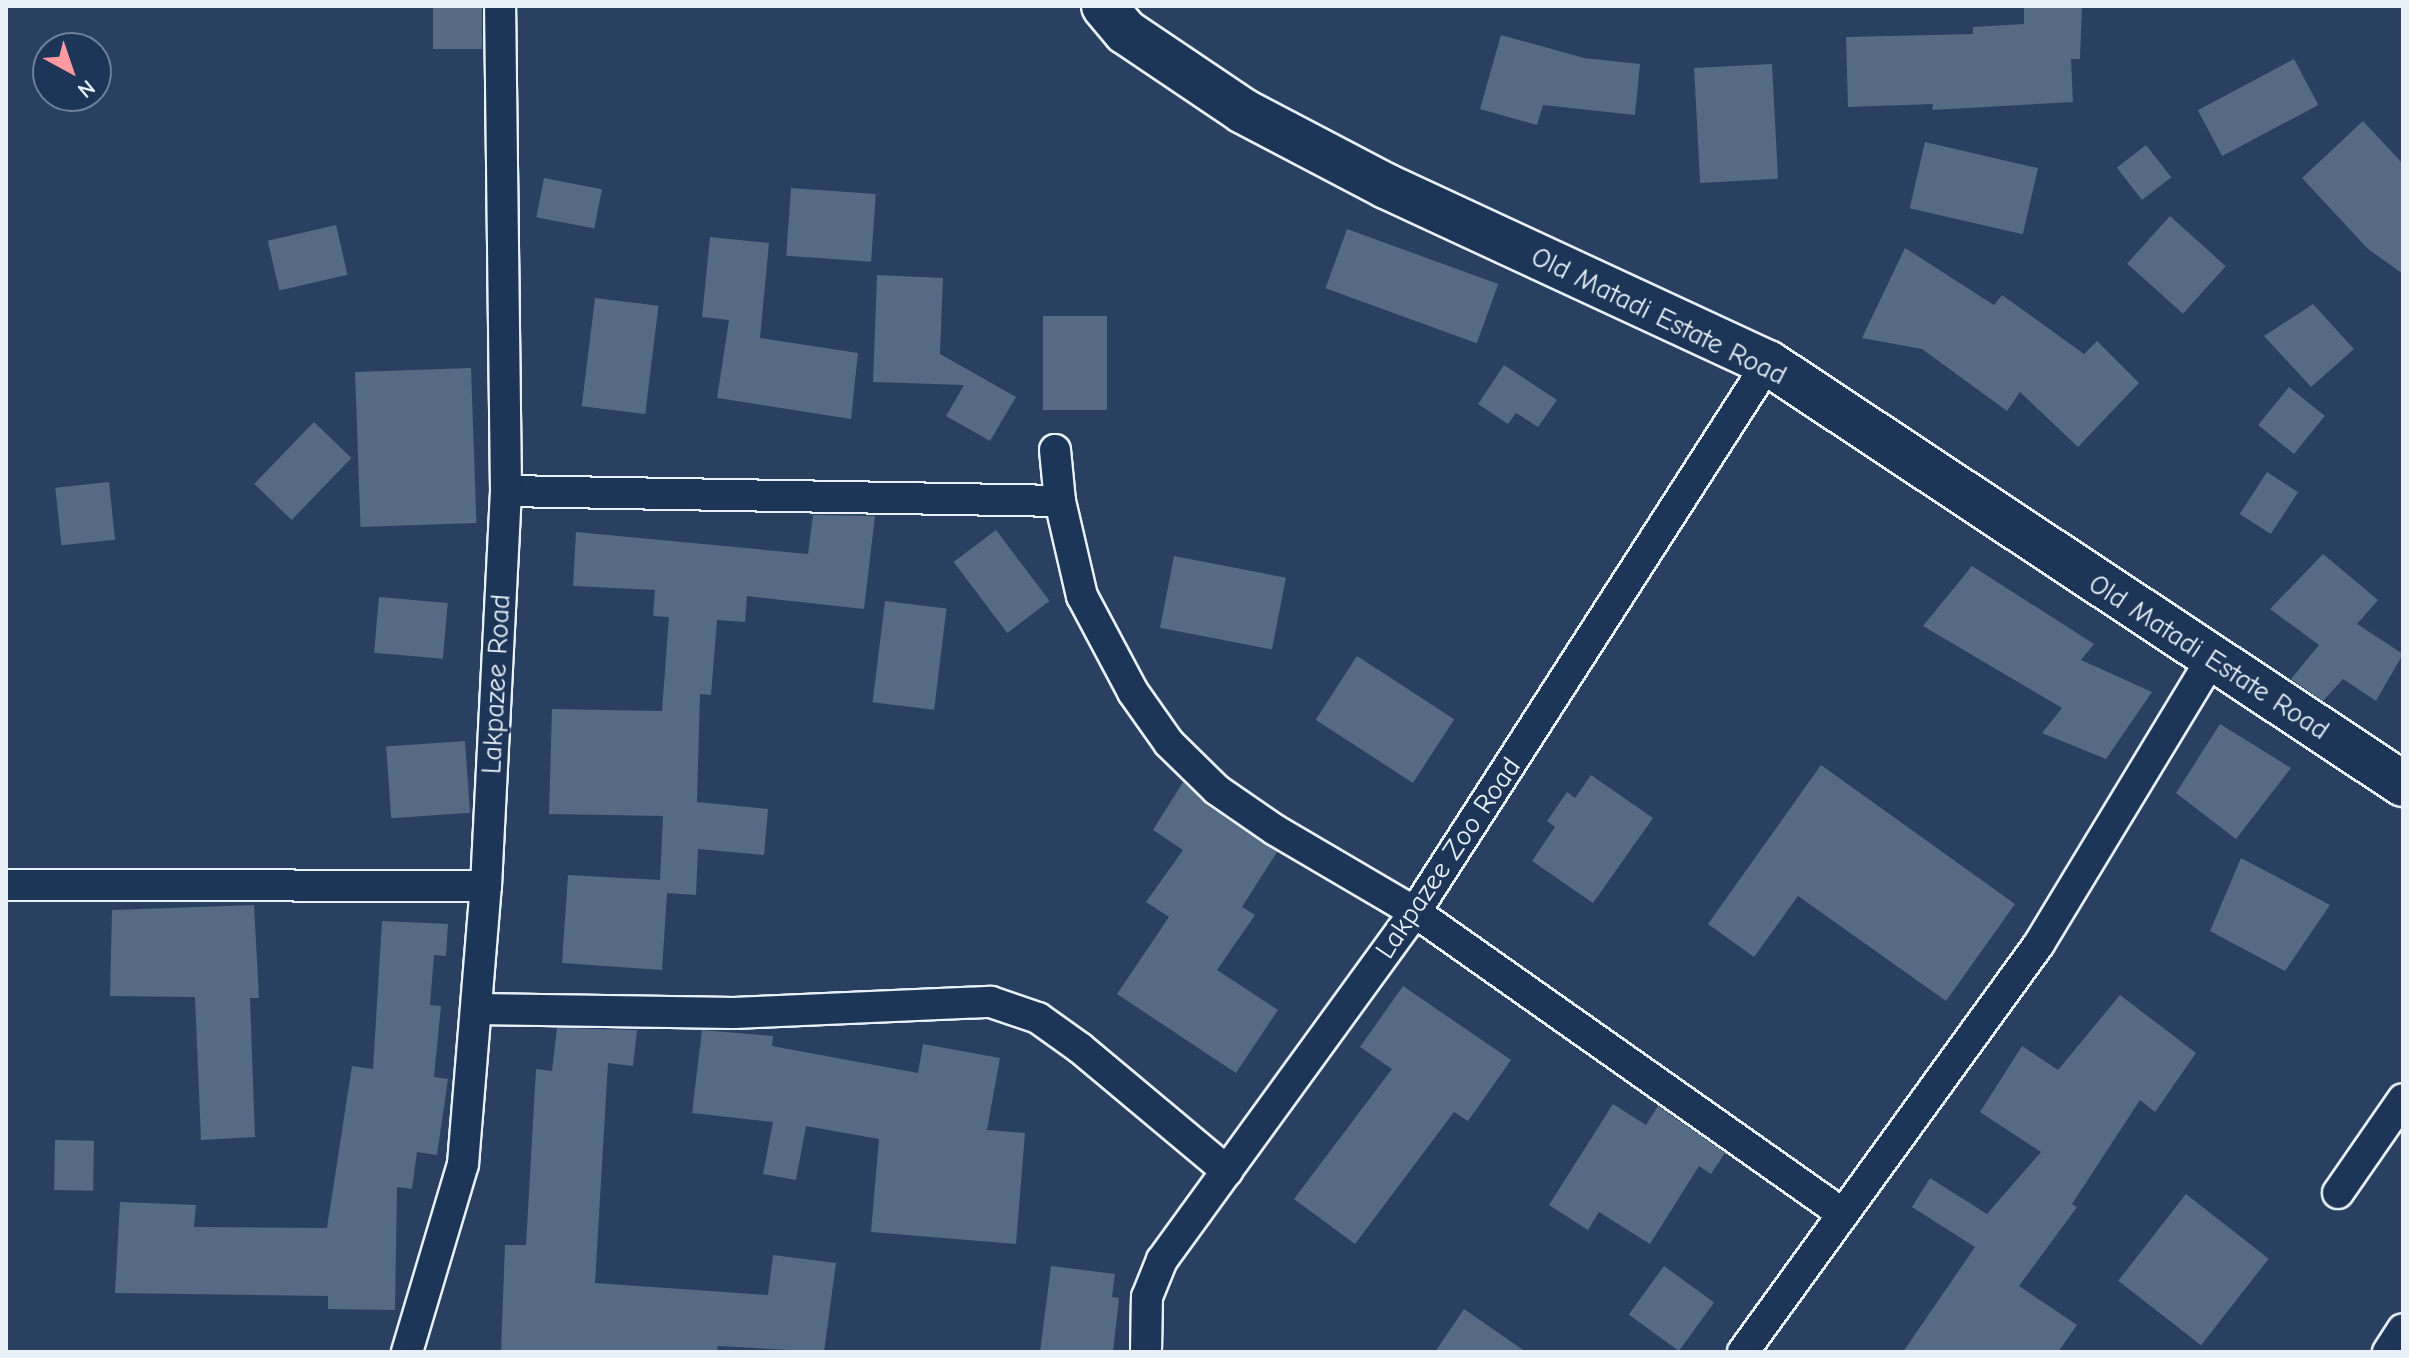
<!DOCTYPE html>
<style>
body{margin:0}
#map{position:relative;width:2409px;height:1358px;overflow:hidden;background:#294061;font-family:"Comic Neue",sans-serif}
div>[style]{position:absolute}
.building>*{inset:0;background:#556a83;transform-origin:0 0}
.roads{filter:drop-shadow(2px 0 #e8f1f8) drop-shadow(-2px 0 #e8f1f8) drop-shadow(0 2px #e8f1f8) drop-shadow(0 -2px #e8f1f8)}
.street>*{height:30px;margin:-15px;padding:0 15px;transform-origin:15px;border-radius:15px;background:#1d3557}
.secondary>*{height:44px;margin:-22px;padding:0 22px;transform-origin:22px;border-radius:22px;background:#1d3557}
span{translate:-50% -50%;white-space:nowrap;text-align:center;line-height:1.15;-webkit-text-stroke:7px #1d3557;paint-order:stroke}
.street-label{font-size:28px;color:#e8f1f8}
.frame{position:absolute;inset:0;border:8px solid #e8f1f8;pointer-events:none}
.north{position:absolute;left:32px;top:32px;width:80px;height:80px;box-sizing:border-box;background:#1d3557;border:2px solid #6e8097;border-radius:50%;rotate:140deg;font-size:22px;font-weight:700;line-height:32px;text-align:center;color:#e8f1f8}
.north::after{content:'';display:block;margin:auto;width:28px;height:36px;background:#ff9aa2;clip-path:polygon(50% 0,100% 100%,50% 72%,0 100%)}
</style>
<div id="map">
<div class="building">
<i style="left:433px;top:6px;width:49px;height:43px"></i>
<i style="clip-path:polygon(2024px 6px,2082px 6px,2080px 59px,2071px 59px,2073px 102px,1932px 110px,1933px 104px,1848px 107px,1846px 37px,1973px 34px,1973px 27px,2024px 24px)"></i>
<i style="clip-path:polygon(1501px 35px,1584px 58px,1640px 64px,1635px 115px,1543px 105px,1537px 125px,1480px 109px)"></i>
<i style="left:2294px;top:59px;width:52px;height:109px;rotate:62deg"></i>
<i style="left:1772px;top:64px;width:115px;height:78px;rotate:87deg"></i>
<i style="clip-path:polygon(2363px 121px,2403px 164px,2403px 274px,2368px 249px,2302px 178px)"></i>
<i style="left:1925px;top:142px;width:116px;height:68px;rotate:13deg"></i>
<i style="left:2146px;top:145px;width:41px;height:37px;rotate:52deg"></i>
<i style="left:544px;top:178px;width:59px;height:40px;rotate:11deg"></i>
<i style="left:791px;top:188px;width:85px;height:68px;rotate:4deg"></i>
<i style="left:2170px;top:216px;width:75px;height:64px;rotate:42deg"></i>
<i style="left:336px;top:225px;width:51px;height:70px;rotate:77deg"></i>
<i style="left:1347px;top:229px;width:161px;height:63px;rotate:20deg"></i>
<i style="clip-path:polygon(710px 237px,769px 243px,760px 338px,858px 353px,851px 419px,717px 398px,729px 320px,702px 317px)"></i>
<i style="clip-path:polygon(1905px 248px,1994px 305px,2002px 295px,2084px 354px,2097px 341px,2139px 383px,2078px 447px,2020px 392px,2007px 411px,1922px 349px,1862px 338px)"></i>
<i style="clip-path:polygon(877px 275px,943px 278px,940px 354px,1016px 397px,990px 441px,946px 416px,964px 385px,873px 382px)"></i>
<i style="left:595px;top:298px;width:64px;height:109px;rotate:7deg"></i>
<i style="clip-path:polygon(2313px 304px,2354px 349px,2311px 387px,2264px 336px)"></i>
<i style="left:1107px;top:316px;width:94px;height:64px;rotate:90deg"></i>
<i style="clip-path:polygon(1504px 365px,1557px 400px,1538px 427px,1516px 413px,1508px 424px,1478px 404px)"></i>
<i style="left:471px;top:368px;width:155px;height:116px;rotate:88deg"></i>
<i style="left:2289px;top:387px;width:46px;height:49px;rotate:39deg"></i>
<i style="left:314px;top:422px;width:52px;height:86px;rotate:44deg"></i>
<i style="left:2267px;top:472px;width:37px;height:50px;rotate:33deg"></i>
<i style="left:109px;top:482px;width:58px;height:54px;rotate:84deg"></i>
<i style="clip-path:polygon(813px 515px,875px 516px,864px 609px,747px 596px,745px 622px,717px 620px,711px 695px,700px 694px,697px 802px,768px 809px,764px 855px,698px 849px,696px 895px,667px 893px,662px 970px,562px 963px,568px 875px,660px 880px,663px 816px,549px 814px,552px 709px,662px 711px,669px 617px,653px 616px,655px 590px,573px 586px,576px 532px,808px 554px)"></i>
<i style="left:996px;top:530px;width:89px;height:53px;rotate:53deg"></i>
<i style="clip-path:polygon(2323px 554px,2378px 600px,2357px 624px,2403px 654px,2376px 701px,2343px 679px,2323px 701px,2291px 679px,2319px 645px,2270px 609px)"></i>
<i style="left:1174px;top:556px;width:114px;height:73px;rotate:11deg"></i>
<i style="clip-path:polygon(1972px 566px,2094px 644px,2081px 660px,2152px 692px,2106px 759px,2042px 733px,2062px 708px,1923px 626px)"></i>
<i style="left:379px;top:597px;width:69px;height:56px;rotate:5deg"></i>
<i style="left:885px;top:601px;width:62px;height:102px;rotate:7deg"></i>
<i style="left:1357px;top:656px;width:116px;height:76px;rotate:33deg"></i>
<i style="clip-path:polygon(2220px 724px,2291px 768px,2236px 839px,2176px 793px)"></i>
<i style="left:465px;top:741px;width:72px;height:79px;rotate:86deg"></i>
<i style="clip-path:polygon(1821px 765px,2015px 904px,1946px 1001px,1798px 896px,1754px 957px,1708px 924px)"></i>
<i style="clip-path:polygon(1591px 775px,1653px 818px,1593px 903px,1532px 861px,1555px 827px,1547px 821px,1567px 792px,1575px 798px)"></i>
<i style="clip-path:polygon(1183px 782px,1207px 805px,1277px 852px,1242px 907px,1255px 915px,1217px 970px,1278px 1010px,1236px 1073px,1117px 994px,1169px 917px,1146px 902px,1183px 850px,1153px 830px)"></i>
<i style="clip-path:polygon(2241px 858px,2330px 905px,2285px 971px,2210px 931px)"></i>
<i style="clip-path:polygon(254px 905px,259px 998px,250px 998px,255px 1137px,201px 1140px,195px 997px,110px 996px,112px 910px)"></i>
<i style="clip-path:polygon(382px 921px,448px 924px,446px 956px,434px 955px,430px 1005px,441px 1006px,434px 1077px,448px 1079px,437px 1155px,417px 1152px,412px 1189px,397px 1187px,395px 1310px,328px 1309px,328px 1296px,115px 1293px,120px 1202px,196px 1205px,194px 1227px,327px 1228px,352px 1066px,373px 1069px)"></i>
<i style="clip-path:polygon(1403px 986px,1511px 1060px,1468px 1121px,1454px 1112px,1355px 1244px,1294px 1199px,1392px 1069px,1360px 1047px)"></i>
<i style="clip-path:polygon(2120px 995px,2196px 1053px,2155px 1112px,2140px 1100px,2072px 1204px,2077px 1207px,2019px 1286px,2077px 1325px,2058px 1352px,1903px 1352px,1975px 1247px,1912px 1207px,1930px 1178px,1987px 1214px,2041px 1152px,1980px 1112px,2022px 1046px,2058px 1070px)"></i>
<i style="clip-path:polygon(557px 1028px,637px 1030px,633px 1066px,608px 1063px,595px 1283px,768px 1295px,773px 1255px,836px 1263px,824px 1352px,718px 1346px,717px 1352px,501px 1352px,505px 1245px,526px 1245px,536px 1069px,552px 1071px)"></i>
<i style="clip-path:polygon(702px 1030px,773px 1036px,772px 1046px,918px 1073px,923px 1044px,1000px 1058px,987px 1130px,1025px 1133px,1016px 1244px,871px 1232px,879px 1139px,806px 1126px,796px 1180px,763px 1174px,773px 1122px,692px 1113px)"></i>
<i style="clip-path:polygon(1613px 1104px,1646px 1125px,1658px 1106px,1725px 1153px,1711px 1174px,1699px 1166px,1650px 1244px,1599px 1212px,1588px 1230px,1549px 1205px)"></i>
<i style="left:55px;top:1140px;width:39px;height:50px;rotate:1deg"></i>
<i style="left:2186px;top:1194px;width:105px;height:110px;rotate:38deg"></i>
<i style="clip-path:polygon(1051px 1266px,1115px 1274px,1112px 1297px,1119px 1298px,1113px 1352px,1040px 1352px)"></i>
<i style="left:1664px;top:1266px;width:62px;height:60px;rotate:36deg"></i>
<i style="clip-path:polygon(1464px 1309px,1526px 1352px,1435px 1352px)"></i>
</div>
<div class="roads">
<div class="street">
<i style="left:1055px;top:450px;width:51px;rotate:84.4deg"></i>
<i style="left:1060px;top:501px;width:98px;rotate:77deg"></i>
<i style="left:1082px;top:596px;width:109px;rotate:62deg"></i>
<i style="left:1133px;top:692px;width:62px;rotate:54.8deg"></i>
<i style="left:1169px;top:743px;width:67px;rotate:44.4deg"></i>
<i style="left:1217px;top:790px;width:70px;rotate:34.6deg"></i>
<i style="left:1275px;top:830px;width:162px;rotate:30.4deg"></i>
<i style="left:1415px;top:912px;width:524px;rotate:35.21deg"></i>
<i style="left:506px;top:491px;width:554px;rotate:1.03deg"></i>
<i style="left:6px;top:885px;width:480px;rotate:0.1deg"></i>
<i style="left:477px;top:1009px;width:257px;rotate:0.9deg"></i>
<i style="left:734px;top:1013px;width:257px;rotate:-2.5deg"></i>
<i style="left:991px;top:1002px;width:50px;rotate:18.8deg"></i>
<i style="left:1038px;top:1018px;width:52px;rotate:35.5deg"></i>
<i style="left:1080px;top:1048px;width:192px;rotate:39.9deg"></i>
<i style="left:2338px;top:1193px;width:114px;rotate:-55.3deg"></i>
<i style="left:407px;top:1352px;width:196px;rotate:-73.4deg"></i>
<i style="left:463px;top:1164px;width:279px;rotate:-85.3deg"></i>
<i style="left:486px;top:886px;width:396px;rotate:-87.1deg"></i>
<i style="left:506px;top:491px;width:485px;rotate:-90.7deg"></i>
<i style="left:1146px;top:1352px;width:55px;rotate:-89deg"></i>
<i style="left:1147px;top:1297px;width:40px;rotate:-68deg"></i>
<i style="left:1162px;top:1260px;width:430px;rotate:-54deg"></i>
<i style="left:1415px;top:912px;width:653px;rotate:-57.26deg"></i>
<i style="left:1743px;top:1352px;width:504px;rotate:-54.04deg"></i>
<i style="left:2039px;top:944px;width:332px;rotate:-58.8deg"></i>
<i style="left:2388px;top:1352px;width:27px;rotate:-57deg"></i>
</div>
<div class="secondary">
<i style="left:1104px;top:6px;width:34px;rotate:50deg"></i>
<i style="left:1126px;top:32px;width:141px;rotate:34deg"></i>
<i style="left:1243px;top:111px;width:161px;rotate:27.7deg"></i>
<i style="left:1386px;top:186px;width:421px;rotate:24.9deg"></i>
<i style="left:1768px;top:363px;width:762px;rotate:33.54deg"></i>
</div>
</div>
<div class="street-label">
<span style="left:1659px;top:316px;rotate:26deg">Old Matadi Estate Road</span>
<span style="left:2209px;top:657px;rotate:33deg">Old Matadi Estate Road</span>
<span style="left:496px;top:684px;rotate:-87deg">Lakpazee Road</span>
<span style="left:1448px;top:858px;rotate:-56deg">Lakpazee Zoo Road</span>
</div>
<div class="frame"></div>
<div class="north">N</div>
</div>
